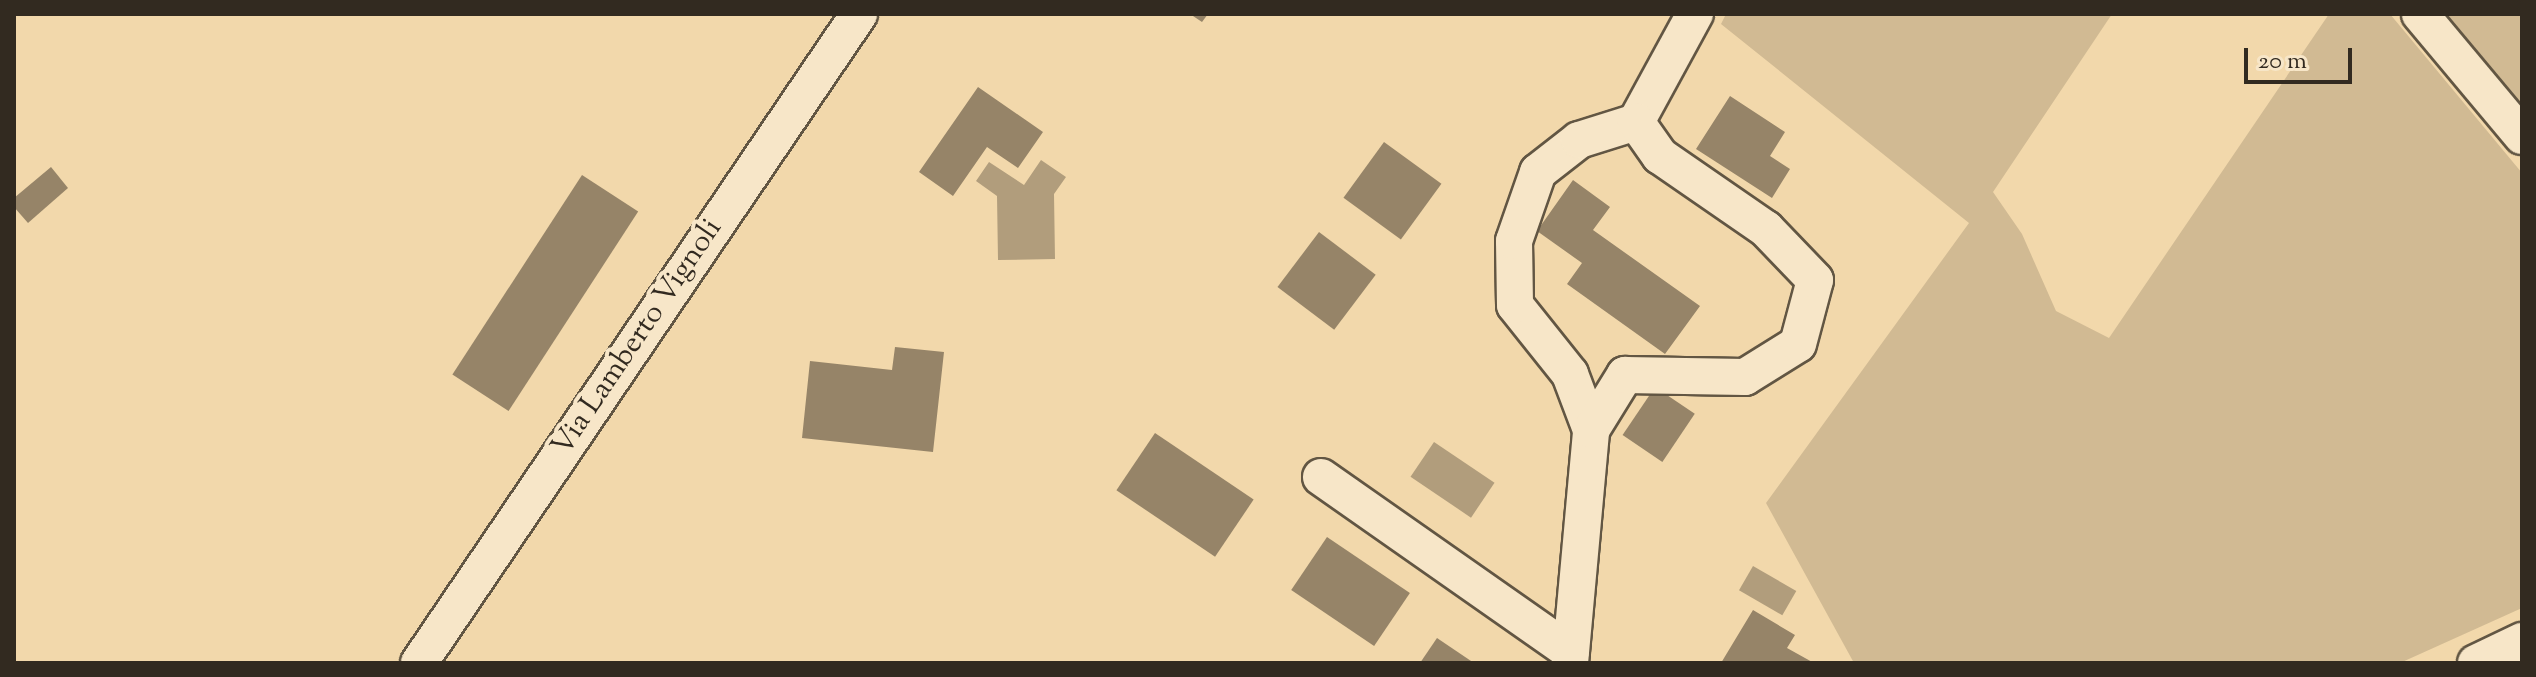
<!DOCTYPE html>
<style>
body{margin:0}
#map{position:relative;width:2536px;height:677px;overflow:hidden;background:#f2d8ab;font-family:"Sorts Mill Goudy",serif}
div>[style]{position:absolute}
.green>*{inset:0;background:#d1ba93}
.water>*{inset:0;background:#b19d7c;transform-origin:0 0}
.building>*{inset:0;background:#968468;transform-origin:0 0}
.roads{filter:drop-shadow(2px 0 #625643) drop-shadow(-2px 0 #625643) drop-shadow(0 2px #625643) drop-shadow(0 -2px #625643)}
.minor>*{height:36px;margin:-18px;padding:0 18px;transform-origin:18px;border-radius:18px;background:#f7e6c8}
span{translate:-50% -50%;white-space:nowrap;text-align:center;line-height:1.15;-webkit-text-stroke:8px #f7e6c8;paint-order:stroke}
.street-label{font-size:30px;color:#322a20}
.frame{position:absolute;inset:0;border:16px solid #322a20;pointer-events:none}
.scale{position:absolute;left:2244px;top:48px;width:108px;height:36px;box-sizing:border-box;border:4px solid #322a20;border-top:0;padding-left:10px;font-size:24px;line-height:28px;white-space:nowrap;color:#322a20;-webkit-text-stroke:6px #f7e6c8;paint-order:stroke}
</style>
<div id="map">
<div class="green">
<i style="clip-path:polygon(1726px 14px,2112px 14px,1993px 192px,2022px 234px,2056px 311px,2109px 338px,2329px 14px,2390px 14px,2522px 173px,2522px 608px,2400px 663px,1854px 663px,1766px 503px,1969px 223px,1721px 24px)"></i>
<i style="clip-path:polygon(2446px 14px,2522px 14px,2522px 103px,2518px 100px)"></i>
</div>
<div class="water">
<i style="clip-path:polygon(1041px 160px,1066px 177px,1054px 194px,1055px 259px,998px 260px,997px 196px,976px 181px,989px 162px,1024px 185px)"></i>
<i style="left:1434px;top:442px;width:73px;height:42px;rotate:34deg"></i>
<i style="left:1753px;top:566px;width:50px;height:28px;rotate:30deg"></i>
</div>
<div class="building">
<i style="clip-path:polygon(1190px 14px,1208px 14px,1202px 22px)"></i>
<i style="clip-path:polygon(978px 87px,1043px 132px,1018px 168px,987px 147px,953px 196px,919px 172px)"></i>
<i style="clip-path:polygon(1730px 96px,1785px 132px,1770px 156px,1790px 169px,1772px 198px,1696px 149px)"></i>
<i style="left:1384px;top:142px;width:71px;height:69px;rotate:36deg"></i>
<i style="clip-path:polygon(51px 167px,68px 188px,28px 223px,14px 207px,14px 198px)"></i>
<i style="left:582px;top:175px;width:67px;height:238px;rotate:33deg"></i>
<i style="clip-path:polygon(1573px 180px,1610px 207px,1593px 230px,1700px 306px,1665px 354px,1567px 284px,1582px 263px,1537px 231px)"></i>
<i style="left:1319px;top:232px;width:71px;height:69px;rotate:37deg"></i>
<i style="clip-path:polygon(895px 347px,944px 352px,933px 452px,802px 438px,810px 361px,892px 370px)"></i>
<i style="left:1655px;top:387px;width:48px;height:58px;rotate:34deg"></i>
<i style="left:1155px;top:433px;width:119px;height:69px;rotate:34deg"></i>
<i style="left:1327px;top:537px;width:100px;height:64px;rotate:34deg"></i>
<i style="clip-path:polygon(1753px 610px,1795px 635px,1787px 648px,1814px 663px,1721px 663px)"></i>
<i style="clip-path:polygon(1437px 638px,1474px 663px,1420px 663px)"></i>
</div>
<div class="roads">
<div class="minor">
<i style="left:2420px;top:14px;width:159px;rotate:50.1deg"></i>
<i style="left:1636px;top:122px;width:123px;rotate:-61.4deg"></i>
<i style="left:1591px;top:430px;width:60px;rotate:-110.6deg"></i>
<i style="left:1570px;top:374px;width:88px;rotate:-128.6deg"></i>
<i style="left:1515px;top:305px;width:64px;rotate:-90.9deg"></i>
<i style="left:1514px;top:241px;width:73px;rotate:-70.8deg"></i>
<i style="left:1538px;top:172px;width:52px;rotate:-38deg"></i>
<i style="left:1579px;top:140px;width:60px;rotate:-17.5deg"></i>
<i style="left:1321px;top:477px;width:305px;rotate:35deg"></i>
<i style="left:419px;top:663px;width:784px;rotate:-55.86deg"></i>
<i style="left:1570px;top:663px;width:234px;rotate:-84.8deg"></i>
<i style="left:1591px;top:430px;width:65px;rotate:-58.3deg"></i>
<i style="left:1625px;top:375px;width:120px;rotate:1deg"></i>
<i style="left:1745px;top:377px;width:62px;rotate:-31.9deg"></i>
<i style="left:1798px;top:344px;width:66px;rotate:-75.1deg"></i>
<i style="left:1815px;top:280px;width:71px;rotate:-133.9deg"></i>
<i style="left:1766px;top:229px;width:129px;rotate:-145.4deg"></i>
<i style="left:1660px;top:156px;width:42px;rotate:-125.2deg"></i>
<i style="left:2476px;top:663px;width:51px;rotate:-25.6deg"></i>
</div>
</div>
<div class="street-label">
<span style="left:638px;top:338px;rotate:-56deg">Via Lamberto Vignoli</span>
</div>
<div class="frame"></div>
<div class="scale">20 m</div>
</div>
